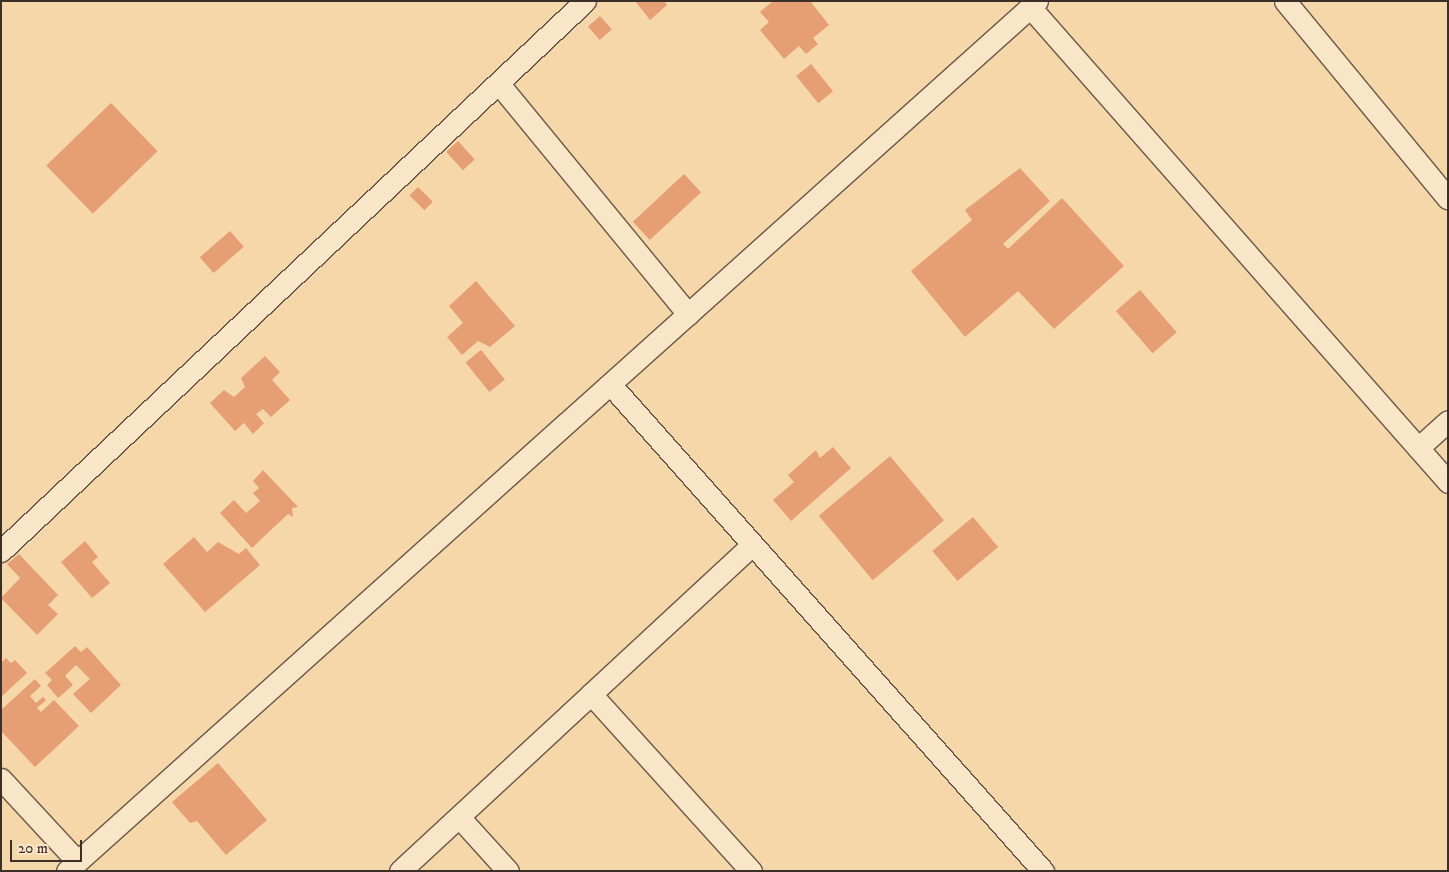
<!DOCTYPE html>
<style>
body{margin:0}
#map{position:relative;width:1449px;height:872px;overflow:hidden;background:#f6d7a9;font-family:"IM FELL DW Pica",serif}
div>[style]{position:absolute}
.building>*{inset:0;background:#e69f74;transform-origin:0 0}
.roads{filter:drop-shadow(1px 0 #6a5948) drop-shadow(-1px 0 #6a5948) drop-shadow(0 1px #6a5948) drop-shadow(0 -1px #6a5948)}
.minor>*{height:21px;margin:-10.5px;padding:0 10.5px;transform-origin:10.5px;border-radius:10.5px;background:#f9e5c7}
span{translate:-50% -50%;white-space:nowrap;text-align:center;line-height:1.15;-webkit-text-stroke:5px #f9e5c7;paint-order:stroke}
.frame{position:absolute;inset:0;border:2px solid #3c2f28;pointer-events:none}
.scale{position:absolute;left:10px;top:840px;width:72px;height:22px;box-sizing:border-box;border:2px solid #3c2f28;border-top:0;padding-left:6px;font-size:15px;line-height:18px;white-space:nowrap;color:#3c2f28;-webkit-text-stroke:4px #f9e5c7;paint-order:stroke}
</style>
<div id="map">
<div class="building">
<i style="clip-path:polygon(635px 1px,664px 1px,667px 5px,650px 20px)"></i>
<i style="clip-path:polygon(773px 1px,810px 1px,829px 25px,813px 38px,818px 44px,806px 54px,799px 46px,784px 59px,760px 30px,769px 22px,760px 12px)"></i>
<i style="left:600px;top:16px;width:18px;height:16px;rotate:49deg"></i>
<i style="left:811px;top:64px;width:35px;height:19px;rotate:51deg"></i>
<i style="left:111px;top:103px;width:67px;height:90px;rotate:46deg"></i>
<i style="left:458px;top:141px;width:25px;height:16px;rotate:48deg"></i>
<i style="clip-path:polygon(1020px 168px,1050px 201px,1003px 244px,1008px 249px,1062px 198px,1124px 266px,1054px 329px,1018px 291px,965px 337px,911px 271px,972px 220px,965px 210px)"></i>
<i style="left:684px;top:174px;width:25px;height:70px;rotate:47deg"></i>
<i style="left:418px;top:187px;width:21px;height:12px;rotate:45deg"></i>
<i style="left:230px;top:231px;width:21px;height:40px;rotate:49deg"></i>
<i style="clip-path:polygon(476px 281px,515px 326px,490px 347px,478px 341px,462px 355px,447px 337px,463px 323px,449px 306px)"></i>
<i style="left:1140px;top:290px;width:56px;height:32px;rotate:49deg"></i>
<i style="left:481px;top:350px;width:38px;height:20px;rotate:51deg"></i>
<i style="clip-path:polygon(265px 356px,280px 372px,272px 380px,290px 400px,271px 417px,263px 409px,256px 414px,264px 423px,253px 434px,244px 423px,235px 431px,210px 403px,224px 390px,234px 397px,245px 387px,241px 378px)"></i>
<i style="clip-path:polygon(833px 447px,851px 468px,791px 521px,773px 500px,794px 482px,788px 475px,816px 450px,820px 458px)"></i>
<i style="left:890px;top:456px;width:84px;height:93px;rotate:50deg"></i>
<i style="clip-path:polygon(263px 470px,298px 507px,292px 508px,293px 517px,288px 514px,252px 548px,220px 513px,234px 500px,246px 513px,260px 501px,253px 493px,259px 488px,253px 481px)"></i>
<i style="left:973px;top:517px;width:39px;height:53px;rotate:50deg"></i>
<i style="clip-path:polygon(194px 537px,207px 552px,218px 542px,239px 554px,246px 548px,260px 565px,205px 612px,163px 564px)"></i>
<i style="clip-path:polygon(85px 541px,98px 557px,92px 562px,110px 583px,92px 598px,61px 562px)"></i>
<i style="clip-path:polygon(19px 554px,58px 595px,48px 605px,58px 614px,37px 635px,1px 598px,20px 578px,7px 564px)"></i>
<i style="clip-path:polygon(75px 646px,81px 652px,87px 647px,121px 685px,91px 713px,73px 694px,90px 679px,76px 665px,65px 676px,73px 685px,58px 698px,47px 685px,52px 680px,45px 673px)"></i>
<i style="clip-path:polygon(6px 658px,11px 663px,15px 660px,27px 673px,1px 697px,1px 663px)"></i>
<i style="clip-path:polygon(35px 679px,41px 686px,30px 696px,36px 703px,43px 697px,46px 700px,37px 708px,41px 712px,54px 700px,79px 726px,35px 767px,1px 731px,1px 710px)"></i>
<i style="clip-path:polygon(218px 763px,267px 820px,226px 855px,197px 821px,190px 823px,172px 802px)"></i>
</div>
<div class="roads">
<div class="minor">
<i style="left:1285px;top:1px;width:256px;rotate:50.5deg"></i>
<i style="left:1030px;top:7px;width:633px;rotate:48.65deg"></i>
<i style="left:499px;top:84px;width:298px;rotate:50.6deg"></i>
<i style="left:610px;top:384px;width:652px;rotate:48.36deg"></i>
<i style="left:1418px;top:448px;width:40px;rotate:-42deg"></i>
<i style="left:1px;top:551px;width:802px;rotate:-43.28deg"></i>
<i style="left:591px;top:694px;width:218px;rotate:-42.8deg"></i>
<i style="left:1px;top:779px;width:112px;rotate:47.2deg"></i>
<i style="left:459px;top:817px;width:73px;rotate:47.8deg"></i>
<i style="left:67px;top:871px;width:1303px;rotate:-41.89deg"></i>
<i style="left:400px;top:871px;width:260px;rotate:-42.8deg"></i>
<i style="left:591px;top:694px;width:239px;rotate:47.9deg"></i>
</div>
</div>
<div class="frame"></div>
<div class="scale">20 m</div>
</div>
